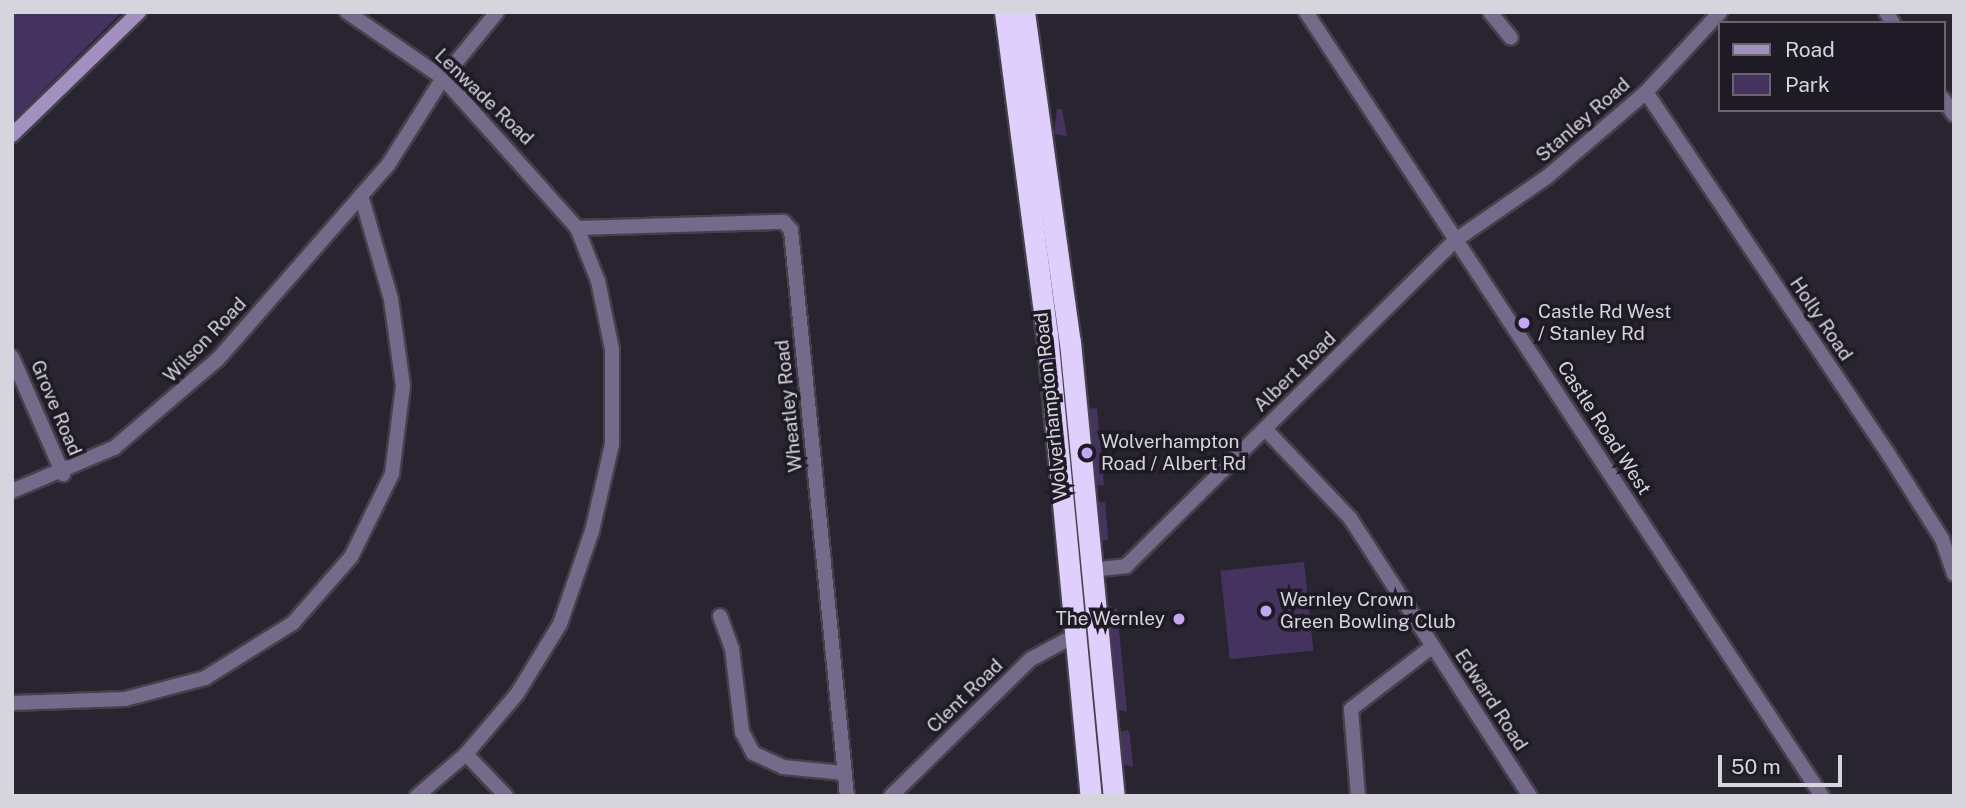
<!DOCTYPE html>
<style>
body{margin:0}
#map{position:relative;width:1966px;height:808px;overflow:hidden;background:#292530;font-family:"Public Sans",sans-serif}
div>[style]{position:absolute}
.green>*{inset:0;background:#45335f;transform-origin:0 0}
.roads{filter:drop-shadow(2px 0 #45414c) drop-shadow(-2px 0 #45414c) drop-shadow(0 2px #45414c) drop-shadow(0 -2px #45414c)}
.street>*{height:14px;margin:-7px;padding:0 7px;transform-origin:7px;border-radius:7px;background:#756a89}
.secondary>*{height:14px;margin:-7px;padding:0 7px;transform-origin:7px;border-radius:7px;background:#a290c1}
.highway>*{height:21px;margin:-10.5px;padding:0 10.5px;transform-origin:10.5px;border-radius:10.5px;background:#dfcffd}
.dots>*{width:19px;height:19px;translate:-50% -50%;box-sizing:border-box;border:4px solid #1f1b26;border-radius:50%}
span{translate:-50% -50%;white-space:nowrap;text-align:center;line-height:1.15;-webkit-text-stroke:7px #1f1b26;paint-order:stroke}
.street-label{font-size:19px;color:#d6d4dc}
.poi-label{font-size:19px;color:#d6d4dc}
.left{translate:0 -50%;text-align:left}
.right{translate:-100% -50%;text-align:right}
.frame{position:absolute;inset:0;border:14px solid #d6d4dc;pointer-events:none}
.legend{position:absolute;left:1718px;top:21px;width:228px;height:91px;box-sizing:border-box;background:#1f1b26;border:2px solid #68656f;margin:0;padding:9px 12px;list-style:none;font-size:21px;color:#d6d4dc}
.legend li{display:flex;align-items:center;gap:14px;height:35px}
.legend b{width:35px;border:2px solid #68656f}
.scale{position:absolute;left:1718px;top:755px;width:124px;height:32px;box-sizing:border-box;border:4px solid #d6d4dc;border-top:0;padding-left:9px;font-size:21px;line-height:24px;white-space:nowrap;color:#d6d4dc;-webkit-text-stroke:5px #1f1b26;paint-order:stroke}
</style>
<div id="map">
<div class="green">
<i style="clip-path:polygon(12px 12px,122px 12px,12px 121px)"></i>
<i style="clip-path:polygon(1057px 109px,1062px 109px,1067px 136px,1054px 134px)"></i>
<i style="clip-path:polygon(1097px 408px,1104px 485px,1098px 486px,1092px 484px,1087px 409px)"></i>
<i style="left:1105px;top:502px;width:38px;height:10px;rotate:85deg"></i>
<i style="left:1304px;top:562px;width:89px;height:84px;rotate:84deg"></i>
<i style="clip-path:polygon(1105px 603px,1117px 609px,1127px 712px,1116px 709px)"></i>
<i style="clip-path:polygon(1128px 730px,1130px 736px,1133px 767px,1121px 764px,1117px 733px)"></i>
</div>
<div class="roads">
<div class="street">
<i style="left:347px;top:12px;width:116px;rotate:34.5deg"></i>
<i style="left:443px;top:78px;width:201px;rotate:48.2deg"></i>
<i style="left:577px;top:228px;width:57px;rotate:68.4deg"></i>
<i style="left:598px;top:281px;width:69px;rotate:78.4deg"></i>
<i style="left:612px;top:349px;width:95px;rotate:90deg"></i>
<i style="left:612px;top:444px;width:89px;rotate:102.9deg"></i>
<i style="left:592px;top:531px;width:98px;rotate:109deg"></i>
<i style="left:560px;top:624px;width:82px;rotate:121.6deg"></i>
<i style="left:517px;top:694px;width:79px;rotate:130.4deg"></i>
<i style="left:466px;top:754px;width:65px;rotate:139.4deg"></i>
<i style="left:1306px;top:12px;width:939px;rotate:56.65deg"></i>
<i style="left:1490px;top:12px;width:33px;rotate:51deg"></i>
<i style="left:1886px;top:12px;width:13px;rotate:58deg"></i>
<i style="left:1646px;top:92px;width:433px;rotate:56.2deg"></i>
<i style="left:1887px;top:452px;width:103px;rotate:57.7deg"></i>
<i style="left:1942px;top:539px;width:37px;rotate:71deg"></i>
<i style="left:1943px;top:99px;width:19px;rotate:55deg"></i>
<i style="left:577px;top:228px;width:207px;rotate:-1.7deg"></i>
<i style="left:784px;top:222px;width:11px;rotate:49deg"></i>
<i style="left:791px;top:230px;width:569px;rotate:84.35deg"></i>
<i style="left:12px;top:357px;width:128px;rotate:66.4deg"></i>
<i style="left:1265px;top:429px;width:123px;rotate:46.3deg"></i>
<i style="left:1350px;top:518px;width:331px;rotate:57.1deg"></i>
<i style="left:12px;top:491px;width:111px;rotate:-22.9deg"></i>
<i style="left:114px;top:448px;width:137px;rotate:-40.6deg"></i>
<i style="left:218px;top:359px;width:258px;rotate:-48.8deg"></i>
<i style="left:388px;top:165px;width:103px;rotate:-57.7deg"></i>
<i style="left:443px;top:78px;width:85px;rotate:-50.7deg"></i>
<i style="left:1090px;top:570px;width:36px;rotate:-6deg"></i>
<i style="left:1126px;top:566px;width:465px;rotate:-44.7deg"></i>
<i style="left:1457px;top:239px;width:109px;rotate:-34.6deg"></i>
<i style="left:1547px;top:177px;width:130px;rotate:-40.6deg"></i>
<i style="left:1646px;top:92px;width:109px;rotate:-47.2deg"></i>
<i style="left:720px;top:616px;width:35px;rotate:70deg"></i>
<i style="left:732px;top:649px;width:84px;rotate:83.1deg"></i>
<i style="left:742px;top:732px;width:24px;rotate:62deg"></i>
<i style="left:753px;top:753px;width:33px;rotate:25deg"></i>
<i style="left:783px;top:767px;width:61px;rotate:5.6deg"></i>
<i style="left:12px;top:703px;width:113px;rotate:-2deg"></i>
<i style="left:125px;top:699px;width:83px;rotate:-14.7deg"></i>
<i style="left:205px;top:678px;width:104px;rotate:-32deg"></i>
<i style="left:293px;top:623px;width:88px;rotate:-48.7deg"></i>
<i style="left:351px;top:557px;width:93px;rotate:-63.7deg"></i>
<i style="left:392px;top:474px;width:89px;rotate:-82.9deg"></i>
<i style="left:403px;top:386px;width:88px;rotate:-97.9deg"></i>
<i style="left:391px;top:299px;width:108px;rotate:-106.1deg"></i>
<i style="left:466px;top:754px;width:58px;rotate:46.4deg"></i>
<i style="left:891px;top:796px;width:196px;rotate:-44.4deg"></i>
<i style="left:1031px;top:659px;width:49px;rotate:-28.1deg"></i>
<i style="left:1358px;top:796px;width:87px;rotate:-94.6deg"></i>
<i style="left:1351px;top:709px;width:103px;rotate:-37.5deg"></i>
</div>
<div class="secondary">
<i style="left:12px;top:135px;width:177px;rotate:-44.1deg"></i>
</div>
<div class="highway">
<i style="left:1005px;top:12px;width:325px;rotate:82.6deg"></i>
<i style="left:1047px;top:334px;width:464px;rotate:84.6deg"></i>
<i style="left:1024px;top:12px;width:333px;rotate:82.1deg"></i>
<i style="left:1070px;top:342px;width:456px;rotate:84.5deg"></i>
</div>
</div>
<div class="dots">
<i style="left:1524px;top:323px;background:#c3a7f2"></i>
<i style="left:1087px;top:453px;background:#c3a7f2"></i>
<i style="left:1266px;top:611px;background:#c3a7f2"></i>
<i style="left:1179px;top:619px;background:#c3a7f2"></i>
</div>
<div class="street-label">
<span style="left:484px;top:97px;rotate:44deg">Lenwade Road</span>
<span style="left:1583px;top:120px;rotate:-41deg">Stanley Road</span>
<span style="left:1821px;top:319px;rotate:56deg">Holly Road</span>
<span style="left:205px;top:340px;rotate:-46deg">Wilson Road</span>
<span style="left:1295px;top:372px;rotate:-44deg">Albert Road</span>
<span style="left:789px;top:406px;rotate:-96deg">Wheatley Road</span>
<span style="left:1051px;top:406px;rotate:-96deg">Wolverhampton Road</span>
<span style="left:56px;top:408px;rotate:67deg">Grove Road</span>
<span style="left:1604px;top:428px;rotate:57deg">Castle Road West</span>
<span style="left:965px;top:696px;rotate:-44deg">Clent Road</span>
<span style="left:1491px;top:700px;rotate:57deg">Edward Road</span>
</div>
<div class="poi-label">
<span class="left" style="left:1538px;top:323px">Castle Rd West<br>/ Stanley Rd</span>
<span class="left" style="left:1101px;top:453px">Wolverhampton<br>Road / Albert Rd</span>
<span class="left" style="left:1280px;top:611px">Wernley Crown<br>Green Bowling Club</span>
<span class="right" style="left:1165px;top:619px">The Wernley</span>
</div>
<div class="frame"></div>
<ul class="legend">
<li><b style="height:9px;background:#a290c1"></b>Road</li>
<li><b style="height:19px;background:#45335f"></b>Park</li>
</ul>
<div class="scale">50 m</div>
</div>
